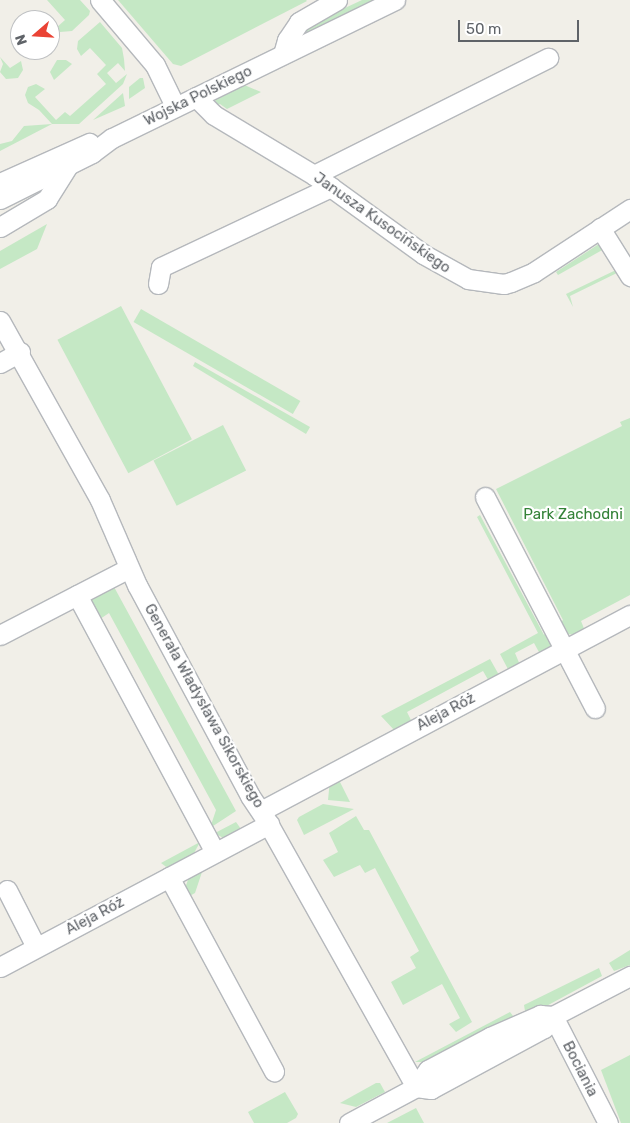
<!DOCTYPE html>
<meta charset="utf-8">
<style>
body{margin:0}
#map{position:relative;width:630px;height:1123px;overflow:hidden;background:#f1efe8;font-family:Rubik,sans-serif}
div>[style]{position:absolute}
.green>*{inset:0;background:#c5e8c5;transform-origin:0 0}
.roads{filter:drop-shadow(1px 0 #b5b8bc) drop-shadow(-1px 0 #b5b8bc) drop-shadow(0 1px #b5b8bc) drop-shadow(0 -1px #b5b8bc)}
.minor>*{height:19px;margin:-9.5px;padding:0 9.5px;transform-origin:9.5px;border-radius:9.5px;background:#fff}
span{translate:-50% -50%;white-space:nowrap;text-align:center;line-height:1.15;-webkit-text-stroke:4.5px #fff;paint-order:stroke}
.street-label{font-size:15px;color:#5f6368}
.park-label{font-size:15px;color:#348238}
.north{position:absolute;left:10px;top:10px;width:50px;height:50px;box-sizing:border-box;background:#fff;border:1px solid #bfc1c3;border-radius:50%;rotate:251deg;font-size:14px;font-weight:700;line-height:20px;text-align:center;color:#5f6368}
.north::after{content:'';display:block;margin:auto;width:18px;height:22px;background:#ea4335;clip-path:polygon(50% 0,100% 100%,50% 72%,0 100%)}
.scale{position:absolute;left:458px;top:20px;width:121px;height:22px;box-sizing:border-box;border:2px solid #5f6368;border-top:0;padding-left:6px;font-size:15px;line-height:18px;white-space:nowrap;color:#5f6368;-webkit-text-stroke:4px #fff;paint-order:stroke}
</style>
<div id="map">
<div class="green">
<i style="clip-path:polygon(47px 0,80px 0,90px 11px,89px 15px,72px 31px,60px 32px,56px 28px,65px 20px)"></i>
<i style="clip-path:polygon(118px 0,306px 0,307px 1px,181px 66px,173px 64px)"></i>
<i style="clip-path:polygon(362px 0,374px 0,298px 37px,299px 32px,329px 10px,345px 8px)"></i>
<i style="clip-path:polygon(100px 22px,122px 48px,124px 59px,125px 71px,118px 63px,107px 73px,116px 83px,127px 74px,123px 84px,79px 124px,52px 124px,0 151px,0 144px,12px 141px,24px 126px,52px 124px,39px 110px,28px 103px,25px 95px,28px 87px,36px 84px,45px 89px,35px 97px,56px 120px,65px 112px,70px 116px,106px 84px,97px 74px,106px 65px,90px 48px,81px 56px,77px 49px,78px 41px)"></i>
<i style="clip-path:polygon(0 57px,10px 68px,21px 61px,23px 70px,18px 78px,6px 79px,0 72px,3px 64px)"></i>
<i style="clip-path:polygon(57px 60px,66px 60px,72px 64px,54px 80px,50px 72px)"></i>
<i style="clip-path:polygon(140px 78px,143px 78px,145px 88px,129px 99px,129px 87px)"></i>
<i style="clip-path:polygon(242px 84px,261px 92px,227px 109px,220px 104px,214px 107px,216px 97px)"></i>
<i style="clip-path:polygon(123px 93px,125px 106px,93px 120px)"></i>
<i style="clip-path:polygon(47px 224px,37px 249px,0 269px,0 251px)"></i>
<i style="clip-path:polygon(602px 242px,604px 249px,558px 275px,556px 272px)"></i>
<i style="clip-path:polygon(618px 269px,621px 271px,570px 296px,573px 307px,566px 294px)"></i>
<i style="left:121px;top:306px;width:151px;height:72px;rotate:62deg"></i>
<i style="left:141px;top:309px;width:184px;height:15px;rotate:30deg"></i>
<i style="clip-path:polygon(195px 362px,310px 427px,306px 434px,193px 366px)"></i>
<i style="clip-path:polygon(630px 418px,630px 595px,581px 621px,585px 631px,577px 635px,567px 634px,559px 624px,563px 620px,496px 489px,622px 426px,620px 422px)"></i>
<i style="left:223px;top:425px;width:51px;height:78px;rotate:63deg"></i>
<i style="clip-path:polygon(480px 515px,544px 635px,547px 630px,552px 645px,550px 649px,540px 654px,534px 643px,515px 653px,520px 665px,510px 673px,500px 654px,538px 633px,477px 517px)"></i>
<i style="clip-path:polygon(113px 585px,236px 811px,210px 828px,216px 810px,109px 613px,100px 619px,90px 600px,91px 595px)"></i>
<i style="clip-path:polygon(490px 659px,499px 675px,490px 683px,483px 671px,407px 712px,413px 724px,395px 731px,381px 716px)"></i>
<i style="clip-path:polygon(330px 780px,340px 782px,350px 802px,328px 800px)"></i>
<i style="clip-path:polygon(323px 804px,354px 809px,304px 835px,297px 820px,299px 817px)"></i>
<i style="clip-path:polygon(356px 816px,364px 830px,369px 830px,472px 1022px,456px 1032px,449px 1024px,460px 1018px,442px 984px,403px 1005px,391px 982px,416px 968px,410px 957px,419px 951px,375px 868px,365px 873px,360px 865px,334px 877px,323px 860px,338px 852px,329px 833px)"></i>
<i style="clip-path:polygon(236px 822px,241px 829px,223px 838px,215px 833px)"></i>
<i style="clip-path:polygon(200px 842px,193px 855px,169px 869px,161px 863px)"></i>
<i style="clip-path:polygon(203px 869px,195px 893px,186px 898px,184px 891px,189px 877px)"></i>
<i style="clip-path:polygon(630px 950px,630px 965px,614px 971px,609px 963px)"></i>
<i style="clip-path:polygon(599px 968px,602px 976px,526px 1017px,524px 1005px)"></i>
<i style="clip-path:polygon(510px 1012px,517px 1021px,426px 1062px,415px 1062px)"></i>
<i style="clip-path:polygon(630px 1055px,630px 1123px,621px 1123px,601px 1070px)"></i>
<i style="clip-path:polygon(376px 1083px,380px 1083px,385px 1092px,356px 1107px,340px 1103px)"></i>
<i style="clip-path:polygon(285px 1092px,298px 1114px,296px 1118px,287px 1123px,254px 1123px,248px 1112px)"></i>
<i style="clip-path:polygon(416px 1108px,424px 1123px,387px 1123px)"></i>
</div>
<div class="roads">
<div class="minor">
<i style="left:100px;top:0;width:85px;rotate:49.8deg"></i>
<i style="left:155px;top:65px;width:46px;rotate:64deg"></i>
<i style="left:283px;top:54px;width:15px;rotate:-74deg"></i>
<i style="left:287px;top:40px;width:22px;rotate:-56deg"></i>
<i style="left:299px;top:22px;width:44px;rotate:-30.1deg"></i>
<i style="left:196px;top:97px;width:25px;rotate:45deg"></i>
<i style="left:214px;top:115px;width:117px;rotate:31deg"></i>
<i style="left:314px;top:175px;width:135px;rotate:35.9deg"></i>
<i style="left:423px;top:254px;width:51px;rotate:29.1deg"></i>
<i style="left:468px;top:279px;width:36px;rotate:8deg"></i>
<i style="left:504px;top:284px;width:7px;rotate:-16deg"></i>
<i style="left:511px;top:282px;width:25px;rotate:-23deg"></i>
<i style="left:534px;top:272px;width:115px;rotate:-33.3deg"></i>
<i style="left:314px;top:175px;width:262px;rotate:-26.6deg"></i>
<i style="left:0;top:183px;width:98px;rotate:-24.2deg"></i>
<i style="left:0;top:199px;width:103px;rotate:-26.6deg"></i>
<i style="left:92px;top:153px;width:25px;rotate:-37deg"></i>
<i style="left:112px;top:138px;width:315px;rotate:-26deg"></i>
<i style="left:0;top:227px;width:55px;rotate:-30.8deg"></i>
<i style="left:47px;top:199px;width:41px;rotate:-57.8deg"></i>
<i style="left:600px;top:228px;width:57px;rotate:58deg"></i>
<i style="left:158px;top:284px;width:17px;rotate:-80deg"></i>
<i style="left:161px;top:267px;width:188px;rotate:-25.2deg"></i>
<i style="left:0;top:321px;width:205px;rotate:60.8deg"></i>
<i style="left:100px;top:500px;width:93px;rotate:66.5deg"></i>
<i style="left:137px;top:585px;width:239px;rotate:61.8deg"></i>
<i style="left:250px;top:796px;width:27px;rotate:56deg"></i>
<i style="left:265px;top:818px;width:308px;rotate:60.7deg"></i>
<i style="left:0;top:363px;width:23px;rotate:-29deg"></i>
<i style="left:485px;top:497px;width:238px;rotate:62.5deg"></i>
<i style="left:77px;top:595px;width:292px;rotate:61.8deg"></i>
<i style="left:0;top:635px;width:145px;rotate:-27.4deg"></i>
<i style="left:261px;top:811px;width:418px;rotate:-28deg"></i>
<i style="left:169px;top:877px;width:221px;rotate:61.6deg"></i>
<i style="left:7px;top:890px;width:64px;rotate:63deg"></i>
<i style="left:0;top:967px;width:305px;rotate:-28deg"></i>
<i style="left:553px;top:1016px;width:120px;rotate:62.8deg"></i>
<i style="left:416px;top:1087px;width:15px;rotate:8deg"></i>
<i style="left:431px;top:1089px;width:128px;rotate:-28.4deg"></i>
<i style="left:544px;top:1028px;width:15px;rotate:-53deg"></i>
<i style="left:553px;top:1016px;width:87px;rotate:-27.5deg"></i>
<i style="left:349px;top:1123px;width:76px;rotate:-28.2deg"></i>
<i style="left:416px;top:1087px;width:21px;rotate:-55deg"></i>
<i style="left:428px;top:1070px;width:70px;rotate:-28deg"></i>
<i style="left:490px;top:1037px;width:55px;rotate:-23.7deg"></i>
<i style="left:540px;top:1015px;width:13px;rotate:4deg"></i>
</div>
</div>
<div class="street-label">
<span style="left:198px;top:96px;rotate:-26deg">Wojska Polskiego</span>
<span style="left:382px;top:223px;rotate:35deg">Janusza Kusocińskiego</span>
<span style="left:204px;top:706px;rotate:61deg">Generała Władysława Sikorskiego</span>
<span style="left:446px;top:712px;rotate:-28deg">Aleja Róż</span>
<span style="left:95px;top:916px;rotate:-28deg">Aleja Róż</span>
<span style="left:580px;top:1069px;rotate:63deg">Bociania</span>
</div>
<div class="park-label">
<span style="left:573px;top:515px">Park Zachodni</span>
</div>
<div class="north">N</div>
<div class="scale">50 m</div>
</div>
